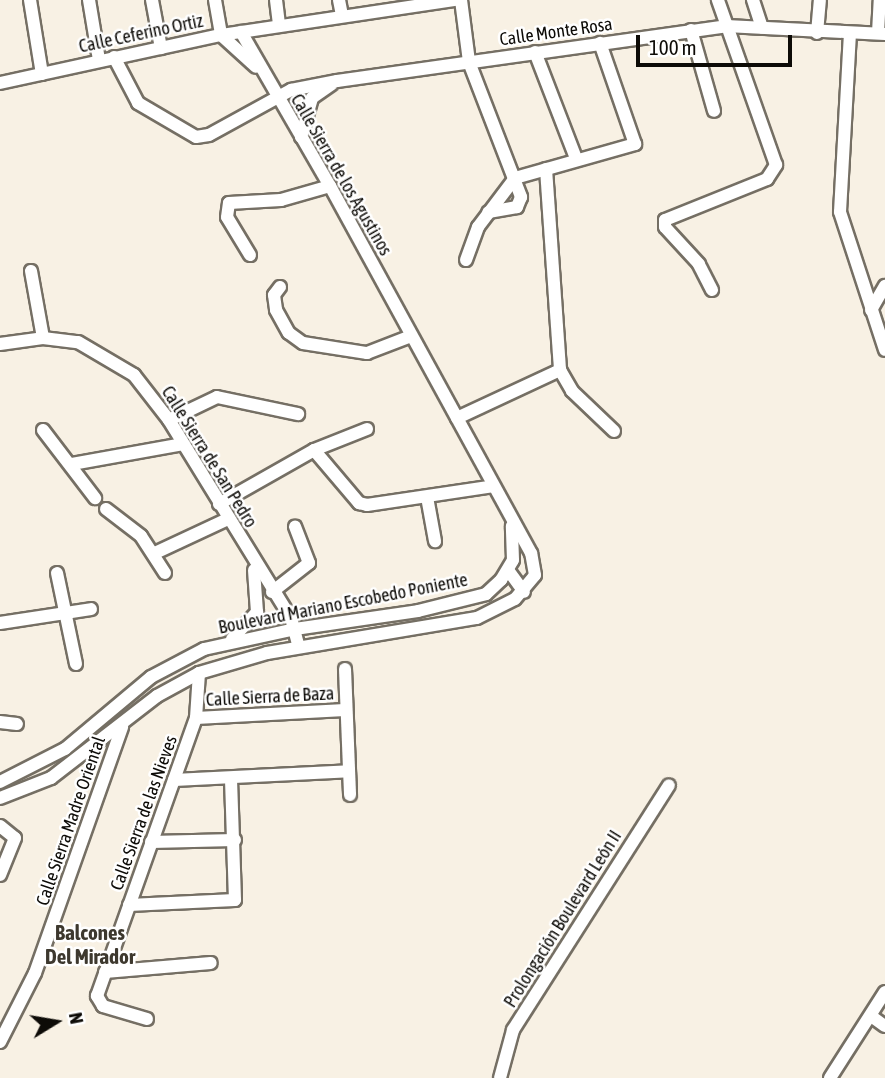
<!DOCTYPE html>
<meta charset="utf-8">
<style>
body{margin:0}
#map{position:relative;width:885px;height:1078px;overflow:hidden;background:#f8f1e4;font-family:"Asap Condensed",sans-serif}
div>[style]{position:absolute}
.roads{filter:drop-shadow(2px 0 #756f64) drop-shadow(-2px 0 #756f64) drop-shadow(0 2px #756f64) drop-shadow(0 -2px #756f64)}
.minor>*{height:12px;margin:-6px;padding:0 6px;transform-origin:6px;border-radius:6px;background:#fff}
span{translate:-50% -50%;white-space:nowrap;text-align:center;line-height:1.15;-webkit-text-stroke:5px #fff;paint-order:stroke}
.street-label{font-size:18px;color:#0d0b07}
.quarter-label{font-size:21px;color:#3d382e;font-weight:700}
.north{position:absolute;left:21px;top:987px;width:70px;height:70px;-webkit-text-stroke:5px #fff;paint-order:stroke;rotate:79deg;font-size:19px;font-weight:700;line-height:28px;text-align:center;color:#0d0b07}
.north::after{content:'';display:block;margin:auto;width:24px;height:32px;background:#0d0b07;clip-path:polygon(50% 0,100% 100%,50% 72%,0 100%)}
.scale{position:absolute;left:636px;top:35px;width:156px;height:32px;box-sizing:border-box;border:4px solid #0d0b07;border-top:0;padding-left:9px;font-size:21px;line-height:24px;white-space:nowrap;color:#0d0b07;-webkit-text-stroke:5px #fff;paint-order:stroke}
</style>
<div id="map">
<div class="roads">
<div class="minor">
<i style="left:30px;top:0;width:75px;rotate:80.8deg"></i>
<i style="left:89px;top:0;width:61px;rotate:80.5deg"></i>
<i style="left:152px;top:0;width:49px;rotate:79.4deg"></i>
<i style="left:215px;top:0;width:36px;rotate:80deg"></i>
<i style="left:221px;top:35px;width:47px;rotate:42.4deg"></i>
<i style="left:276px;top:0;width:26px;rotate:83deg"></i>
<i style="left:339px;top:0;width:16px;rotate:79deg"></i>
<i style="left:461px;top:0;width:63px;rotate:82.6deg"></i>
<i style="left:469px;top:62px;width:145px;rotate:68.9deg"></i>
<i style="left:521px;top:197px;width:11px;rotate:112deg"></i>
<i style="left:517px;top:207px;width:29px;rotate:170deg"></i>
<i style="left:753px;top:0;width:29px;rotate:72deg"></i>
<i style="left:691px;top:30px;width:84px;rotate:74.1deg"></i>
<i style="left:817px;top:33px;width:33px;rotate:-85deg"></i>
<i style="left:850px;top:33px;width:179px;rotate:93.2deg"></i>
<i style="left:840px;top:212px;width:145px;rotate:71.9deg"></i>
<i style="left:878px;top:33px;width:33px;rotate:-87deg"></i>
<i style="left:535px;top:52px;width:114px;rotate:68.9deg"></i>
<i style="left:114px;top:57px;width:52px;rotate:62.4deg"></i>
<i style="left:138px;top:103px;width:67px;rotate:30.4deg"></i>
<i style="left:196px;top:137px;width:13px;rotate:-9deg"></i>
<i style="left:209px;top:135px;width:94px;rotate:-28.8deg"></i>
<i style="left:291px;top:90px;width:47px;rotate:-11.1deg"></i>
<i style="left:337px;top:81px;width:393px;rotate:-8deg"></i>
<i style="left:726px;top:26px;width:159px;rotate:2.9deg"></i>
<i style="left:0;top:83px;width:226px;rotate:-12.3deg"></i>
<i style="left:221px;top:35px;width:238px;rotate:-8.5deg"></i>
<i style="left:301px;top:137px;width:41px;rotate:-74.2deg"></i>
<i style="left:312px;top:98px;width:24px;rotate:-35deg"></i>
<i style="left:546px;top:169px;width:201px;rotate:86deg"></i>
<i style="left:250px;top:255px;width:44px;rotate:-121.2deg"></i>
<i style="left:227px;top:217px;width:14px;rotate:-82deg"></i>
<i style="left:229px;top:203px;width:52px;rotate:-3.3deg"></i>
<i style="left:281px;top:200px;width:51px;rotate:-15.9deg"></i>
<i style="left:466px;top:260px;width:35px;rotate:-70deg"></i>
<i style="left:478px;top:227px;width:61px;rotate:-52.9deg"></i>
<i style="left:515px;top:178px;width:125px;rotate:-15.8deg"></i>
<i style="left:635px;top:144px;width:107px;rotate:-109.1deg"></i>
<i style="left:31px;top:271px;width:68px;rotate:79.8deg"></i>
<i style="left:280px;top:287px;width:10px;rotate:127deg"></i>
<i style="left:274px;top:295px;width:15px;rotate:82deg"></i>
<i style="left:276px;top:310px;width:26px;rotate:61deg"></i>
<i style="left:289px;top:333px;width:17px;rotate:36deg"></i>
<i style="left:303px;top:343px;width:65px;rotate:8.9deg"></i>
<i style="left:367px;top:353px;width:47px;rotate:-21.1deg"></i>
<i style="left:712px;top:290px;width:29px;rotate:-117deg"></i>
<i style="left:699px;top:264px;width:50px;rotate:-132.6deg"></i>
<i style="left:665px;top:227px;width:7px;rotate:-90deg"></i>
<i style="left:665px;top:220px;width:110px;rotate:-21.9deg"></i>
<i style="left:767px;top:179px;width:17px;rotate:-57deg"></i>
<i style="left:776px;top:165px;width:175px;rotate:-109.4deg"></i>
<i style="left:871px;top:310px;width:28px;rotate:-60deg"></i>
<i style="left:0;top:344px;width:43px;rotate:-7.9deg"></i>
<i style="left:43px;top:338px;width:35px;rotate:7deg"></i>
<i style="left:78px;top:342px;width:65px;rotate:30.5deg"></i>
<i style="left:134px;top:375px;width:57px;rotate:52.1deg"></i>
<i style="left:169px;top:420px;width:233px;rotate:58.4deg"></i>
<i style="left:291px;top:618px;width:30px;rotate:75deg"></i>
<i style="left:457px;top:418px;width:114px;rotate:-25deg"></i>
<i style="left:560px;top:370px;width:24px;rotate:60deg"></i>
<i style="left:572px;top:391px;width:58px;rotate:43.6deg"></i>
<i style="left:169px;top:420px;width:53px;rotate:-25.6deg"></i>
<i style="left:217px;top:397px;width:83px;rotate:11.9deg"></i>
<i style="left:43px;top:430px;width:86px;rotate:52.6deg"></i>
<i style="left:314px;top:450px;width:57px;rotate:-21.6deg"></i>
<i style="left:72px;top:464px;width:113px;rotate:-10.2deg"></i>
<i style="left:427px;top:497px;width:45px;rotate:79.7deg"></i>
<i style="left:219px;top:504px;width:109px;rotate:-29.6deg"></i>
<i style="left:314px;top:450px;width:70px;rotate:49.7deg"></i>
<i style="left:359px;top:503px;width:8px;rotate:14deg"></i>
<i style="left:367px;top:505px;width:128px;rotate:-8.5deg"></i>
<i style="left:106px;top:509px;width:44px;rotate:37.6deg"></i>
<i style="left:141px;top:536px;width:44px;rotate:57deg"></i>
<i style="left:155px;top:553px;width:81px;rotate:-25deg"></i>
<i style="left:508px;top:570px;width:27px;rotate:54deg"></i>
<i style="left:57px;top:573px;width:93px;rotate:78.2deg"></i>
<i style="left:272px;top:592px;width:47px;rotate:-38.1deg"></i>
<i style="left:309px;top:563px;width:39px;rotate:-111deg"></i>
<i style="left:0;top:623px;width:92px;rotate:-8.7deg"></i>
<i style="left:232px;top:639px;width:37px;rotate:-47deg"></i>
<i style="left:257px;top:612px;width:42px;rotate:-94.1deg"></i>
<i style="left:345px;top:669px;width:126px;rotate:87.7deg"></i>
<i style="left:196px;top:718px;width:149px;rotate:-3.1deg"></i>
<i style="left:0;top:722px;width:17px;rotate:7deg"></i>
<i style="left:174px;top:780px;width:175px;rotate:-2.9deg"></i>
<i style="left:0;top:782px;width:73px;rotate:-26.9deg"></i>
<i style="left:65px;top:749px;width:112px;rotate:-39.9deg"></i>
<i style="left:151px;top:677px;width:60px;rotate:-27.8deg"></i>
<i style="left:204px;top:649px;width:93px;rotate:-12.4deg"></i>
<i style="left:295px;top:629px;width:124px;rotate:-8.3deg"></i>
<i style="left:418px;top:611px;width:70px;rotate:-14deg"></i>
<i style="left:486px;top:594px;width:21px;rotate:-43deg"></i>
<i style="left:501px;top:580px;width:23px;rotate:-59deg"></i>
<i style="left:513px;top:560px;width:34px;rotate:-92deg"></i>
<i style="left:0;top:798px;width:55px;rotate:-21.4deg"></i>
<i style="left:51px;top:778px;width:134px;rotate:-37.7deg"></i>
<i style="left:157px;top:696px;width:48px;rotate:-28.7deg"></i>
<i style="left:199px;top:673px;width:71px;rotate:-16.4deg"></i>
<i style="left:267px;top:653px;width:213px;rotate:-9.5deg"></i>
<i style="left:477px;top:618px;width:42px;rotate:-26.6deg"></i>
<i style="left:515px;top:599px;width:31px;rotate:-50deg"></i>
<i style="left:535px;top:575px;width:22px;rotate:-100deg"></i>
<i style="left:531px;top:553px;width:418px;rotate:-118.7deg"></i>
<i style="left:330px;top:186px;width:178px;rotate:-120deg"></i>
<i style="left:0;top:826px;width:19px;rotate:39deg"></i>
<i style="left:15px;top:838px;width:40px;rotate:112deg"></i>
<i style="left:151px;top:842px;width:84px;rotate:-1.4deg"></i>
<i style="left:129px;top:905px;width:106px;rotate:-2.7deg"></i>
<i style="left:235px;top:900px;width:122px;rotate:-91.9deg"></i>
<i style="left:105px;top:972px;width:106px;rotate:-4.9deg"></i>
<i style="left:871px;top:1016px;width:17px;rotate:36deg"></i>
<i style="left:147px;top:1019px;width:46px;rotate:-163.5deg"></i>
<i style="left:103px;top:1006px;width:12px;rotate:-121deg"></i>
<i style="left:97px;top:996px;width:295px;rotate:-70.4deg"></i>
<i style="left:196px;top:718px;width:45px;rotate:-86.2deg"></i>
<i style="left:0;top:1042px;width:77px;rotate:-63.1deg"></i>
<i style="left:35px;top:973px;width:261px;rotate:-70.5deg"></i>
<i style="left:500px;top:1078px;width:50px;rotate:-74.8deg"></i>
<i style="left:513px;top:1030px;width:290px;rotate:-57.5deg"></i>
<i style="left:830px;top:1078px;width:102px;rotate:-57.4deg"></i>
</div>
</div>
<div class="street-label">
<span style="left:556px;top:32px;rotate:-8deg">Calle Monte Rosa</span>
<span style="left:141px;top:34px;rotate:-12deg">Calle Ceferino Ortiz</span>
<span style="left:341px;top:175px;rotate:60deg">Calle Sierra de los Agustinos</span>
<span style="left:209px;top:457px;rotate:58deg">Calle Sierra de San Pedro</span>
<span style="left:343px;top:604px;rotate:-11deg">Boulevard Mariano Escobedo Poniente</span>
<span style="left:270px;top:697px;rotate:-3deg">Calle Sierra de Baza</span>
<span style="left:144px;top:813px;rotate:-70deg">Calle Sierra de las Nieves</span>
<span style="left:71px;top:821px;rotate:-71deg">Calle Sierra Madre Oriental</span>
<span style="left:563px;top:919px;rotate:-58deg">Prolongación Boulevard León II</span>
</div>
<div class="quarter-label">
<span style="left:90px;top:944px">Balcones<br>Del Mirador</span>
</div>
<div class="north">N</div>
<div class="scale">100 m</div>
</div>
